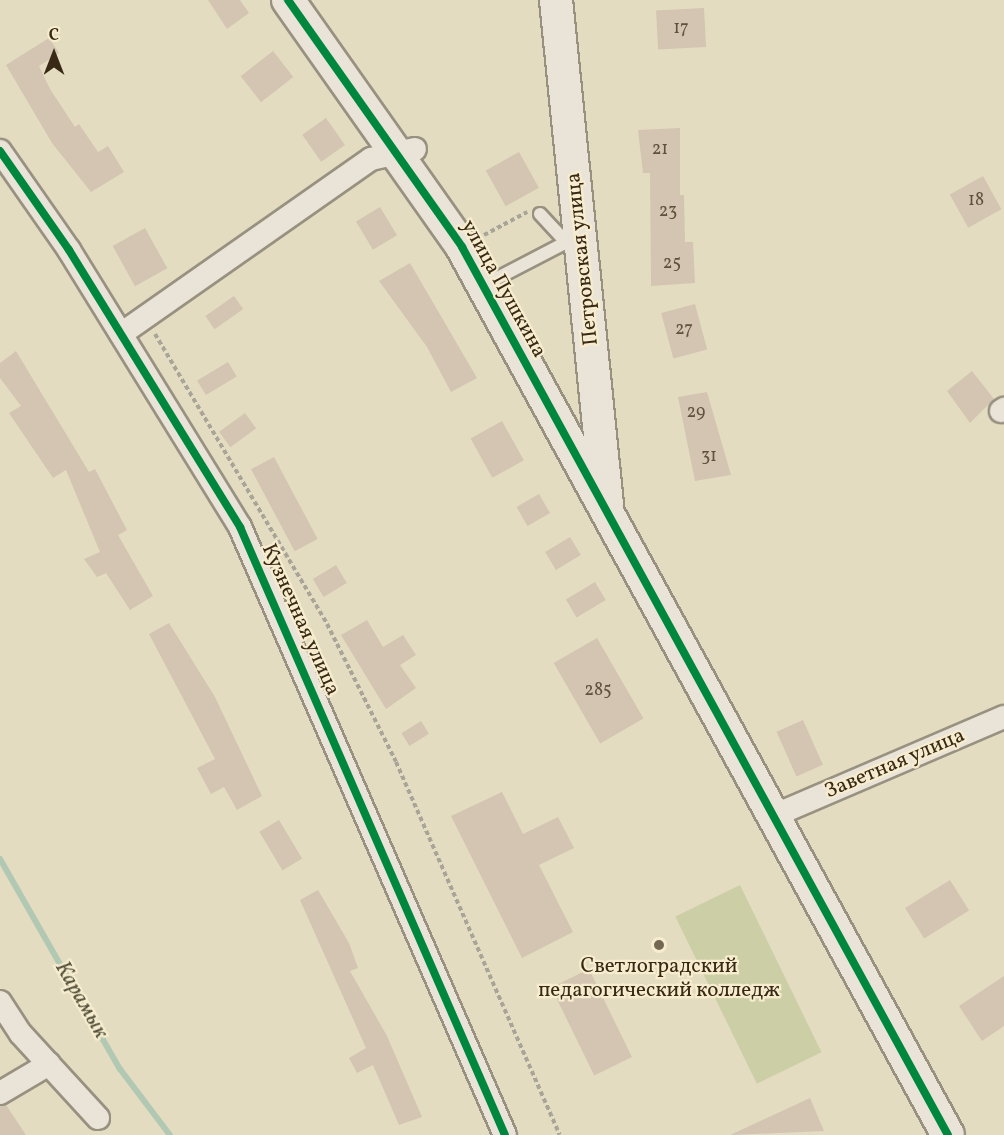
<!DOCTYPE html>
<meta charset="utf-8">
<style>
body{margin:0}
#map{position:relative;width:1004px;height:1135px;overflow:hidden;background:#e4dcc1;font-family:Vollkorn,serif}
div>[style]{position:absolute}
.green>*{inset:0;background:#cccfa6;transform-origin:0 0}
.stream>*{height:6px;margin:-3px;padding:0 3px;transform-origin:3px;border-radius:3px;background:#b1c8b2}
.building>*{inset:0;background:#d3c5b1;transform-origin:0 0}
.path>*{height:4px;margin-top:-2px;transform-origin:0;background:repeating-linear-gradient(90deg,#a8a498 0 4.5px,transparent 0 7.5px)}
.roads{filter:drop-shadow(2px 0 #989180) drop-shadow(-2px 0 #989180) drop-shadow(0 2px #989180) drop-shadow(0 -2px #989180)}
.lane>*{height:12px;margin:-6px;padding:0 6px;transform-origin:6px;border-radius:6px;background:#e9e4d7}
.street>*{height:22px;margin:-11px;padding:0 11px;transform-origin:11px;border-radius:11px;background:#e9e4d7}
.secondary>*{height:32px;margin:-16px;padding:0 16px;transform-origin:16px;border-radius:16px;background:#e9e4d7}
.cycleway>*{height:8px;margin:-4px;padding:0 4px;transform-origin:4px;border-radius:4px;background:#00873e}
.dots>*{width:16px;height:16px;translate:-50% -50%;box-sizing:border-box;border:3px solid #f7edce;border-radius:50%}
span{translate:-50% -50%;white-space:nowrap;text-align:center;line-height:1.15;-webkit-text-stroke:4.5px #f7edce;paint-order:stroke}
.number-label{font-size:18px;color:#60513e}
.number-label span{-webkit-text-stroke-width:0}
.street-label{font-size:21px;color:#382916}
.poi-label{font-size:21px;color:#382916}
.water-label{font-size:22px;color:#514e3b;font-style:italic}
.north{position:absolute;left:24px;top:24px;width:60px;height:60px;-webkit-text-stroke:4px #f7edce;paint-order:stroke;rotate:0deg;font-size:16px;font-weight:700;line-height:24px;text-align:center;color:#382916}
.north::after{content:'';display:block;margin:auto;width:21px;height:27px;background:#382916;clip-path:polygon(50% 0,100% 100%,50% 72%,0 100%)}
</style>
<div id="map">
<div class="green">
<i style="left:740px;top:885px;width:186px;height:72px;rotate:64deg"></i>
</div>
<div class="stream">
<i style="left:0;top:859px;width:242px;rotate:60.3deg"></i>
<i style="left:120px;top:1069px;width:83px;rotate:52.9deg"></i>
</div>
<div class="building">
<i style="clip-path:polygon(208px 0,240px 0,249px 13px,227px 29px)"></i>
<i style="left:704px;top:8px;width:39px;height:48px;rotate:87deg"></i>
<i style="clip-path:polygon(49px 38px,59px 53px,39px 66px,50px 89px,75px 127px,79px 124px,98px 152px,108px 146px,124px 172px,91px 192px,52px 143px,6px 65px)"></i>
<i style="left:273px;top:51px;width:33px;height:41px;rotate:52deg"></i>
<i style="left:326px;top:118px;width:33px;height:29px;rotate:55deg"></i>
<i style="clip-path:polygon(680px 128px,680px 195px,684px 195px,685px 242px,693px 242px,695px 283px,651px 286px,650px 173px,643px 173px,638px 130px)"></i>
<i style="left:519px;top:152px;width:41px;height:38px;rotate:61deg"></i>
<i style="left:983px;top:176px;width:38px;height:38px;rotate:61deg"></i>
<i style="left:380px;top:207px;width:33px;height:28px;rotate:59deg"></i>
<i style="left:145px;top:228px;width:46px;height:37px;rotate:61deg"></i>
<i style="clip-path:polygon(410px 263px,477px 378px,451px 392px,427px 347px,379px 281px)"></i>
<i style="left:234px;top:296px;width:16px;height:35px;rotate:55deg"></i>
<i style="left:695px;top:304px;width:47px;height:35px;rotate:75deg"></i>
<i style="clip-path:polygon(16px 351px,89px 472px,95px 469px,127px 530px,118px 535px,153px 596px,130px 610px,106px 573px,97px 577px,84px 559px,100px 552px,66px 470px,53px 478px,9px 413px,21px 406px,0 378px,0 363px)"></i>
<i style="left:228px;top:362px;width:17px;height:36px;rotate:59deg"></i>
<i style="clip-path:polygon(972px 371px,994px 399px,970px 423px,947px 391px)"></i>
<i style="clip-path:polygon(707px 392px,731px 475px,695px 481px,678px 397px)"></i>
<i style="left:245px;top:413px;width:19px;height:32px;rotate:54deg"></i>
<i style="left:502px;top:421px;width:45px;height:36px;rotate:61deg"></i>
<i style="left:274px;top:457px;width:93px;height:26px;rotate:62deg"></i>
<i style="left:539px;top:494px;width:22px;height:26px;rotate:60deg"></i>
<i style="left:570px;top:537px;width:21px;height:29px;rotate:59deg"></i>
<i style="left:336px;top:565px;width:21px;height:27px;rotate:59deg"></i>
<i style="left:595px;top:582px;width:21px;height:34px;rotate:59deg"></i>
<i style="clip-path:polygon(367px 620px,383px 647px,403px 635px,416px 655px,400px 665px,416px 688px,386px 709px,341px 635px)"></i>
<i style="clip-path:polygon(169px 623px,215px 697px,262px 796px,237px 810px,224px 787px,211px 794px,197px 768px,215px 759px,149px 634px)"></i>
<i style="left:597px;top:638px;width:93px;height:50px;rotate:60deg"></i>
<i style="left:803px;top:720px;width:49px;height:29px;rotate:66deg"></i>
<i style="left:421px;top:721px;width:15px;height:23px;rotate:58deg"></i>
<i style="clip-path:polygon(502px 792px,523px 834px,558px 817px,574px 848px,539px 865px,573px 932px,522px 958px,451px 816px)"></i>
<i style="left:279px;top:820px;width:45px;height:23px;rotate:59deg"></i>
<i style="left:950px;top:880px;width:36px;height:53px;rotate:58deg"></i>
<i style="clip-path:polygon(318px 890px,349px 943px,358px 968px,350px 971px,387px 1036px,422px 1117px,399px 1125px,373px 1065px,357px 1073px,349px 1058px,366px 1048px,300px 900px)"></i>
<i style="left:589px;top:969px;width:98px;height:42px;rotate:64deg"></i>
<i style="clip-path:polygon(1004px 976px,1004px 1026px,982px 1041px,959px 1006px)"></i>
<i style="clip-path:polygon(810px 1098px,824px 1131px,730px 1135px)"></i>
<i style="clip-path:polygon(6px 1105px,26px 1135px,0 1135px,0 1106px)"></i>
</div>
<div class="path">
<i style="left:484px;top:235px;width:49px;rotate:-28.1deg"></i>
<i style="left:155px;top:334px;width:337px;rotate:59.3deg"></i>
<i style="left:327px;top:624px;width:154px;rotate:63.4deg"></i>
<i style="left:396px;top:762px;width:407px;rotate:66.3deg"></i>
</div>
<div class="roads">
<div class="lane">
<i style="left:540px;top:214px;width:38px;rotate:47deg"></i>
<i style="left:484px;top:285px;width:106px;rotate:-27.5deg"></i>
</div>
<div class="street">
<i style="left:0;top:151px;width:121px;rotate:55.1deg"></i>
<i style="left:69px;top:250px;width:326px;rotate:58.3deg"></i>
<i style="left:240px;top:527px;width:663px;rotate:66.45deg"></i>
<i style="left:121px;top:334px;width:305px;rotate:-35deg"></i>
<i style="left:371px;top:159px;width:45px;rotate:-12.8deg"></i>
<i style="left:1001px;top:411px;width:4px;rotate:-34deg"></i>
<i style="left:787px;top:810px;width:236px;rotate:-23.2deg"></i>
<i style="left:0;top:1002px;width:38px;rotate:57deg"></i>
<i style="left:21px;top:1034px;width:114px;rotate:47.5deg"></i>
<i style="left:0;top:1093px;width:57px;rotate:-30.6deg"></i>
</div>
<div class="secondary">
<i style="left:288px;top:0;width:302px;rotate:54.8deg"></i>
<i style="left:462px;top:247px;width:1012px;rotate:61.31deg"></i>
<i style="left:556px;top:0;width:508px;rotate:84.23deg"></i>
</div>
</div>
<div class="cycleway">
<i style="left:288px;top:0;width:302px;rotate:54.8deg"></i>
<i style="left:462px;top:247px;width:1012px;rotate:61.31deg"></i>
<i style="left:0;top:151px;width:121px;rotate:55.1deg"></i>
<i style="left:69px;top:250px;width:326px;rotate:58.3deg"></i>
<i style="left:240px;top:527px;width:663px;rotate:66.45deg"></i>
</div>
<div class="dots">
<i style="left:659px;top:945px;background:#746852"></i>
</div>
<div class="number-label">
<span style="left:681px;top:29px">17</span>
<span style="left:660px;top:150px">21</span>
<span style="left:976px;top:201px">18</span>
<span style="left:668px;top:212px">23</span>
<span style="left:672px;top:264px">25</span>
<span style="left:684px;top:330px">27</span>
<span style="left:696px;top:413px">29</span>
<span style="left:709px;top:457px">31</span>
<span style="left:598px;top:691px">285</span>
</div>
<div class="street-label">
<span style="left:583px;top:259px;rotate:-96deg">Петровская улица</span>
<span style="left:503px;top:289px;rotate:61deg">улица Пушкина</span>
<span style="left:300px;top:620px;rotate:66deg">Кузнечная улица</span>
<span style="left:895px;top:764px;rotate:-23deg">Заветная улица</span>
</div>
<div class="poi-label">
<span style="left:659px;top:979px">Светлоградский<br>педагогический колледж</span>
</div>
<div class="water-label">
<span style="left:81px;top:1000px;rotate:60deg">Карамык</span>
</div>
<div class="north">С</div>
</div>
